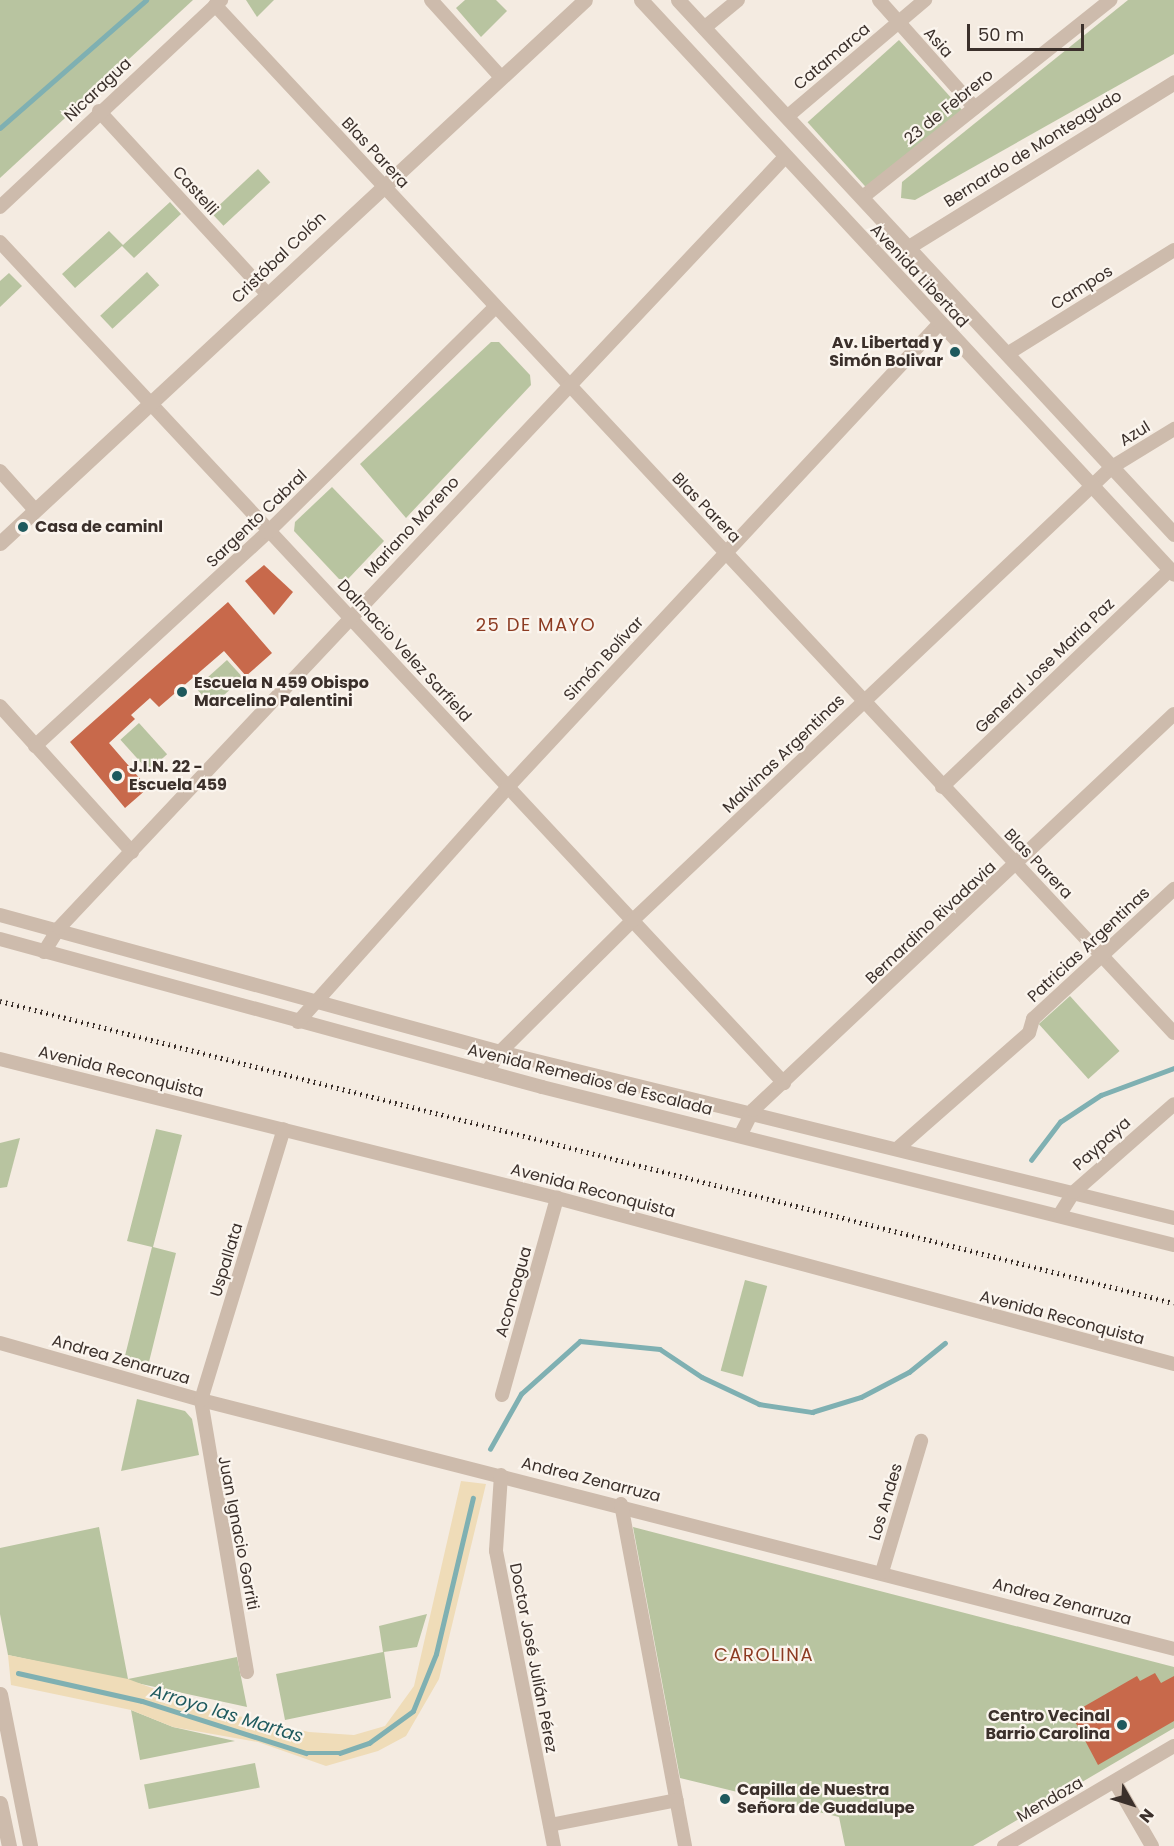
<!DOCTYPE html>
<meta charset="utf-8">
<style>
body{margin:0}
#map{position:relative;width:1174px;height:1846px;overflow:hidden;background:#f4ebe1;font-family:Poppins,sans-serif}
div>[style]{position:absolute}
.green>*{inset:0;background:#b8c4a0;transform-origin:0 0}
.sand>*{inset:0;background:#efdcb8}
.stream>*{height:4.5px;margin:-2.25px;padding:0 2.25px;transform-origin:2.25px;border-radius:2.25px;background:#7fb0b2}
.building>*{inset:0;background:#c8694b}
.minor>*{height:14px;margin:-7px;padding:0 7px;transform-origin:7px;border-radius:7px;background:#cdbbac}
.tertiary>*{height:15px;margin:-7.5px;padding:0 7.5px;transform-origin:7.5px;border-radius:7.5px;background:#cdbbac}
.rail>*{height:4.5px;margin-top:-2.25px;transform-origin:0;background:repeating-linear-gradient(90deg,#3b302b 0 1.5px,transparent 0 6px)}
.dots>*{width:16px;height:16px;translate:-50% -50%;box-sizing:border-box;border:3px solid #fbf5ee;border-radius:50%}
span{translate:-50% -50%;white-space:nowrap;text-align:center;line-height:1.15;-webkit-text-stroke:4.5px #fbf5ee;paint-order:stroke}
.street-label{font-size:16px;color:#3b302b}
.poi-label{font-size:16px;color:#3b302b;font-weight:700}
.right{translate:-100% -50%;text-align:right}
.left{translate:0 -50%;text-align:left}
.neighbourhood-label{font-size:18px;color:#8c3b22;letter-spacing:1.5px}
.water-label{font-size:18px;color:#1f5a5e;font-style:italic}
.north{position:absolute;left:1102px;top:1774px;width:60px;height:60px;-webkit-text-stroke:4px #fbf5ee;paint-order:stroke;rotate:129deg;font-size:16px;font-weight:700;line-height:24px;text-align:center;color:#3b302b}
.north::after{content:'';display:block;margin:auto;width:21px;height:27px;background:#3b302b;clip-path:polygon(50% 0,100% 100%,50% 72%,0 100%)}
.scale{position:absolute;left:967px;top:24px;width:117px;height:27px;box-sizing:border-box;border:3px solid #3b302b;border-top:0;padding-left:8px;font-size:18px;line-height:21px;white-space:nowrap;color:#3b302b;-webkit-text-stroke:4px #fbf5ee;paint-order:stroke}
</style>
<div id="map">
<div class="green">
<i style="clip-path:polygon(0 0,193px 0,0 178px)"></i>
<i style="clip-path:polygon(246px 0,274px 0,257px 17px)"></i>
<i style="clip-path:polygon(465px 0,496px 0,507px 11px,481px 37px,456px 8px)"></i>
<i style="clip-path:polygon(1128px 0,1174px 0,1174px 54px,915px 200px,901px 198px,902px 182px)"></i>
<i style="left:899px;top:40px;width:94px;height:123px;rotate:48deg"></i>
<i style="left:258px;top:169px;width:18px;height:64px;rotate:47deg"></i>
<i style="clip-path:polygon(170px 202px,181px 214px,134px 258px,122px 246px,75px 288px,62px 274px,109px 231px,123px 245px)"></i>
<i style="left:147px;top:272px;width:18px;height:64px;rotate:47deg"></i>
<i style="clip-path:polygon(9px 273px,22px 286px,0 307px,0 281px)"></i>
<i style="clip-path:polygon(491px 342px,499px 342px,530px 375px,531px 385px,406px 518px,360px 464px)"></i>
<i style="clip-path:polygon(332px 487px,384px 541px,348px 579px,339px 579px,294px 531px,295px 522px)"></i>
<i style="left:227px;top:660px;width:24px;height:42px;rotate:48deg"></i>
<i style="left:139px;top:723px;width:42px;height:25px;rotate:48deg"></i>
<i style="left:1070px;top:996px;width:74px;height:42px;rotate:48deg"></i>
<i style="clip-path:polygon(156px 1129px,182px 1135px,153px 1247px,176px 1253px,148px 1366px,124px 1360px,152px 1247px,127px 1241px)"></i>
<i style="clip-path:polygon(20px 1138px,7px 1187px,0 1188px,0 1143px)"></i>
<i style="left:745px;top:1280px;width:23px;height:94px;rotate:15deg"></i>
<i style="clip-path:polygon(137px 1399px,185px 1411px,192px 1419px,199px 1455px,121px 1471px)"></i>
<i style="clip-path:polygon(99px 1527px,128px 1679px,237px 1657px,247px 1707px,8px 1655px,0 1614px,0 1548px)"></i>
<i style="clip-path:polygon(633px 1527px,1174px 1667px,1174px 1728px,973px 1846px,845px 1846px,839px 1817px,680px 1778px)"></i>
<i style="clip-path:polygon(427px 1614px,417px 1647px,384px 1652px,391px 1698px,285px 1720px,276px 1674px,383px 1652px,379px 1626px)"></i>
<i style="clip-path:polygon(131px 1710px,173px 1727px,235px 1741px,140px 1760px)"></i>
<i style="left:255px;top:1763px;width:25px;height:113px;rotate:79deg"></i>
</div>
<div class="sand">
<i style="clip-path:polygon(461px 1481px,486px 1484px,439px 1679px,406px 1736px,378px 1751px,326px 1766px,258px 1742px,173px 1727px,131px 1710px,11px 1685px,8px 1655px,128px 1679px,208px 1709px,309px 1732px,354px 1735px,385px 1726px,414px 1686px)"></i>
</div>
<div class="stream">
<i style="left:0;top:128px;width:194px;rotate:-41.2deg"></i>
<i style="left:1031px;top:1160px;width:48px;rotate:-52.7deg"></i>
<i style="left:1060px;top:1122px;width:49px;rotate:-33.4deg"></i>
<i style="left:1101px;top:1095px;width:78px;rotate:-20.3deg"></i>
<i style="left:490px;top:1449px;width:63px;rotate:-60.6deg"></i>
<i style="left:521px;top:1394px;width:79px;rotate:-41.9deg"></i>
<i style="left:580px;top:1341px;width:80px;rotate:5.7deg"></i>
<i style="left:660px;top:1349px;width:50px;rotate:33.7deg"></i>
<i style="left:702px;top:1377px;width:63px;rotate:25.3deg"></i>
<i style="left:759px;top:1404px;width:54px;rotate:8.6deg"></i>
<i style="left:812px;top:1412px;width:51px;rotate:-17deg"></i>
<i style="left:861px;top:1397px;width:54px;rotate:-27.5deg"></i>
<i style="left:909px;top:1372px;width:46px;rotate:-38.9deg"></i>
<i style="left:18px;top:1673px;width:127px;rotate:12.7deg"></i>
<i style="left:142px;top:1701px;width:172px;rotate:17.6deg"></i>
<i style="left:306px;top:1753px;width:34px"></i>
<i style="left:340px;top:1753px;width:31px;rotate:-19deg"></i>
<i style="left:369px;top:1743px;width:54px;rotate:-36deg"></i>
<i style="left:413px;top:1711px;width:61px;rotate:-68deg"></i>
<i style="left:436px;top:1654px;width:160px;rotate:-76.7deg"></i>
</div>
<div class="building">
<i style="clip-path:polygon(264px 565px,293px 592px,274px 615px,245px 581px)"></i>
<i style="clip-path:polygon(228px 602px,272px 653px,246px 676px,224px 651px,159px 707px,150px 698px,131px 715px,135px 719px,109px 743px,148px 788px,125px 808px,70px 742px)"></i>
<i style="clip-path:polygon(1155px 1673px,1161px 1683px,1174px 1676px,1174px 1721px,1098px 1765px,1071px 1714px,1137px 1676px,1140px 1681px)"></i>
</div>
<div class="minor">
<i style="left:431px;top:0;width:103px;rotate:47.8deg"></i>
<i style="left:879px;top:0;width:144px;rotate:48.4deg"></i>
<i style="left:215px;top:5px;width:1406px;rotate:46.99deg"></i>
<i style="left:704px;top:28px;width:44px;rotate:-39.5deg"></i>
<i style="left:99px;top:111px;width:248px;rotate:47.4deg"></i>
<i style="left:788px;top:116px;width:180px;rotate:-40.3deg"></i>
<i style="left:864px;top:196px;width:315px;rotate:-38.5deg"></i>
<i style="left:0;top:207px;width:303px;rotate:-43.1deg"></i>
<i style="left:0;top:242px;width:1150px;rotate:47.01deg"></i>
<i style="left:1007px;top:354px;width:197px;rotate:-31.9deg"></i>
<i style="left:0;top:471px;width:52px;rotate:48.1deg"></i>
<i style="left:0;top:706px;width:197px;rotate:47.9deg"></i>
<i style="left:35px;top:746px;width:316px;rotate:-42.6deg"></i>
<i style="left:268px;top:532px;width:318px;rotate:-44.7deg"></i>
<i style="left:942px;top:787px;width:315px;rotate:-43.6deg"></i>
<i style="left:0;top:915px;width:518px;rotate:15.32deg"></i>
<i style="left:500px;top:1052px;width:694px;rotate:13.84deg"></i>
<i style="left:0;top:939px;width:562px;rotate:15.27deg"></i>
<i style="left:542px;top:1087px;width:651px;rotate:14.04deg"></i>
<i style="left:44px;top:952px;width:28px;rotate:-58deg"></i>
<i style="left:59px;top:928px;width:1059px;rotate:-46.72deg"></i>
<i style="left:298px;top:1022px;width:314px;rotate:-48.2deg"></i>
<i style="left:507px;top:788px;width:634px;rotate:-47.05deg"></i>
<i style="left:0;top:1059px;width:574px;rotate:14.01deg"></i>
<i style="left:557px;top:1198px;width:639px;rotate:15.06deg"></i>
<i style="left:487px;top:1072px;width:24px;rotate:-57deg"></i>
<i style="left:500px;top:1052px;width:187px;rotate:-44.8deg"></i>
<i style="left:633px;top:920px;width:659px;rotate:-43.4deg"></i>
<i style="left:1112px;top:467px;width:73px;rotate:-31.5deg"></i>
<i style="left:741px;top:1134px;width:27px;rotate:-63deg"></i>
<i style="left:753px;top:1110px;width:578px;rotate:-43.25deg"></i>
<i style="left:898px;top:1148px;width:174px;rotate:-41.3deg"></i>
<i style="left:1029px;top:1033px;width:15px;rotate:-74deg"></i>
<i style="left:1033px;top:1019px;width:192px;rotate:-42.7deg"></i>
<i style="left:1060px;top:1214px;width:26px;rotate:-58deg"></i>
<i style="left:1074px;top:1192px;width:133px;rotate:-41.3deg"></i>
<i style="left:0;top:1343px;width:209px;rotate:15.8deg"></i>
<i style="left:201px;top:1400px;width:1004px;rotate:14.35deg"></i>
<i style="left:502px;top:1395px;width:205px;rotate:-74.4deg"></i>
<i style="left:501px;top:1475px;width:76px;rotate:93.8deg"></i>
<i style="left:496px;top:1551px;width:301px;rotate:78.9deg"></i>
<i style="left:621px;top:1504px;width:348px;rotate:79.4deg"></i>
<i style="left:882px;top:1572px;width:137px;rotate:-73.4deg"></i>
<i style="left:247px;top:1672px;width:276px;rotate:-99.6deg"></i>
<i style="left:201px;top:1400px;width:283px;rotate:-73deg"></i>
<i style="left:1115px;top:1782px;width:74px;rotate:60deg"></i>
<i style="left:550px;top:1825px;width:129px;rotate:-11.1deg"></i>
<i style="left:1004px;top:1846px;width:197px;rotate:-30.5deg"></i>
</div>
<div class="tertiary">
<i style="left:641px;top:0;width:783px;rotate:47.12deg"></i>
<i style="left:678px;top:0;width:729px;rotate:47.11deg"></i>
<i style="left:910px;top:246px;width:311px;rotate:-31.8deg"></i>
<i style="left:0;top:543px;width:798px;rotate:-42.87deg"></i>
<i style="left:0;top:1694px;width:155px;rotate:78.8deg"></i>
<i style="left:0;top:1803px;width:44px;rotate:78.2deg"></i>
</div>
<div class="rail">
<i style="left:0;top:1001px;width:1212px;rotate:14.43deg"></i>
</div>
<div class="dots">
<i style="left:955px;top:352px;background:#1f5a5e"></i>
<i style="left:23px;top:527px;background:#1f5a5e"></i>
<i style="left:182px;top:692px;background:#1f5a5e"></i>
<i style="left:117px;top:776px;background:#1f5a5e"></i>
<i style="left:1122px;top:1725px;background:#1f5a5e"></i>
<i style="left:725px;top:1799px;background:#1f5a5e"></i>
</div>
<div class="street-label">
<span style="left:938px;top:43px;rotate:48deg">Asia</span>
<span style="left:832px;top:57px;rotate:-40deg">Catamarca</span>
<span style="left:98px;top:90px;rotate:-43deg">Nicaragua</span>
<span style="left:949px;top:107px;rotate:-39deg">23 de Febrero</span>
<span style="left:1033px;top:149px;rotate:-32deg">Bernardo de Monteagudo</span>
<span style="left:375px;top:153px;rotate:47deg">Blas Parera</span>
<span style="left:195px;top:191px;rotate:48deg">Castelli</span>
<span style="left:279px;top:258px;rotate:-44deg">Cristóbal Colón</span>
<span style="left:919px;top:276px;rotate:47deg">Avenida Libertad</span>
<span style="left:1082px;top:288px;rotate:-32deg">Campos</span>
<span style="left:1135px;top:434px;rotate:-31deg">Azul</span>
<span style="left:706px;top:508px;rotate:46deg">Blas Parera</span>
<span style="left:257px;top:519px;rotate:-44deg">Sargento Cabral</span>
<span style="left:412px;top:527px;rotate:-47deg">Mariano Moreno</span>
<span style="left:404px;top:651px;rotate:47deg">Dalmacio Velez Sarfield</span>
<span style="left:604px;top:659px;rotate:-47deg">Simón Bolívar</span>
<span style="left:1045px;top:666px;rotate:-44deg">General Jose Maria Paz</span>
<span style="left:784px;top:754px;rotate:-44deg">Malvinas Argentinas</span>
<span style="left:1038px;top:864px;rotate:46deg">Blas Parera</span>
<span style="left:931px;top:923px;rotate:-43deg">Bernardino Rivadavia</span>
<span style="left:1089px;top:945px;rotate:-43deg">Patricias Argentinas</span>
<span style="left:121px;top:1072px;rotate:14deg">Avenida Reconquista</span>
<span style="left:590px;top:1080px;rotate:14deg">Avenida Remedios de Escalada</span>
<span style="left:1102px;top:1144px;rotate:-42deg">Paypaya</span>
<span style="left:593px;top:1191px;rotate:15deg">Avenida Reconquista</span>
<span style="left:227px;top:1260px;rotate:-73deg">Uspallata</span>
<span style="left:514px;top:1292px;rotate:-74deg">Aconcagua</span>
<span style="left:1062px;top:1318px;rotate:15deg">Avenida Reconquista</span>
<span style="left:121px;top:1360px;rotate:16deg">Andrea Zenarruza</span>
<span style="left:591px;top:1480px;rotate:14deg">Andrea Zenarruza</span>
<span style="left:886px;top:1502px;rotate:-73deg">Los Andes</span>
<span style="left:238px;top:1533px;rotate:79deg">Juan Ignacio Gorriti</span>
<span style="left:1062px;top:1602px;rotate:15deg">Andrea Zenarruza</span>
<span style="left:533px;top:1658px;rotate:79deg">Doctor José Julián Pérez</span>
<span style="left:1050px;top:1800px;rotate:-30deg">Mendoza</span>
</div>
<div class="poi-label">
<span class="right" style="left:943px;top:352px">Av. Libertad y<br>Simón Bolivar</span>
<span class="left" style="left:35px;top:527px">Casa de caminl</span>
<span class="left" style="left:194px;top:692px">Escuela N 459 Obispo<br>Marcelino Palentini</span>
<span class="left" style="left:129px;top:776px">J.I.N. 22 -<br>Escuela 459</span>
<span class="right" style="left:1110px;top:1725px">Centro Vecinal<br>Barrio Carolina</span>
<span class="left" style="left:737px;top:1799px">Capilla de Nuestra<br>Señora de Guadalupe</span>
</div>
<div class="neighbourhood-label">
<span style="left:536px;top:625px">25 DE MAYO</span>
<span style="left:764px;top:1655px">CAROLINA</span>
</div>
<div class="water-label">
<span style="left:227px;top:1714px;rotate:17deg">Arroyo las Martas</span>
</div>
<div class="north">N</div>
<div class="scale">50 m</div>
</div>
